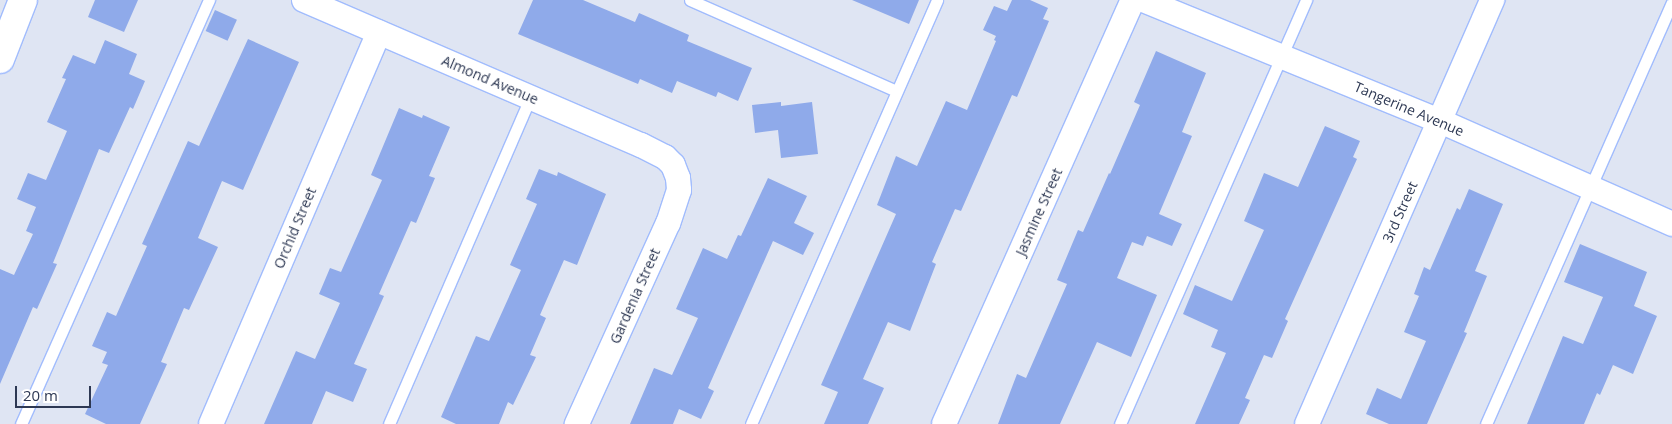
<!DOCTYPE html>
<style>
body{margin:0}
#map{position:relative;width:1672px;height:424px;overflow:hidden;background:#dfe5f3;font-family:"Open Sans",sans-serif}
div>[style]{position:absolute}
.building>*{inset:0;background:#8faaea;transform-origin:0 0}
.roads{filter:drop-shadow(1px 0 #a1bcfd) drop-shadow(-1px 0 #a1bcfd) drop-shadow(0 1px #a1bcfd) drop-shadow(0 -1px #a1bcfd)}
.lane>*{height:11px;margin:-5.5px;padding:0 5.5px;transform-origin:5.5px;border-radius:5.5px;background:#fff}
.street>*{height:24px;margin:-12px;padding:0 12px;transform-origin:12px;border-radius:12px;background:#fff}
.secondary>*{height:28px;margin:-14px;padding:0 14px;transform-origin:14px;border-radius:14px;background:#fff}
span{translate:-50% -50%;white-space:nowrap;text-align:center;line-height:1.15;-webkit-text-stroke:4px #fff;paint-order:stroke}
.street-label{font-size:14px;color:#2d3853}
.scale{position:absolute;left:15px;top:386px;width:76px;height:22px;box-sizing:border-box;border:2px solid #2d3853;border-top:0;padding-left:6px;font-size:15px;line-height:18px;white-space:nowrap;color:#2d3853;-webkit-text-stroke:4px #fff;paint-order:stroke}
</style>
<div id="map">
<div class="building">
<i style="clip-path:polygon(95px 0,138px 0,124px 32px,88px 17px)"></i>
<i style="clip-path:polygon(533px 0,583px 0,635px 22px,639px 13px,689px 35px,687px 41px,752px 68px,738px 101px,718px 92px,716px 97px,677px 81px,672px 93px,640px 79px,638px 84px,518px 34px)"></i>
<i style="clip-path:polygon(852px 0,919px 0,909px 24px)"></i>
<i style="clip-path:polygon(1012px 0,1030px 0,1048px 8px,1043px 19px,1049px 21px,1017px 97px,1012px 95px,961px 211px,955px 209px,932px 262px,936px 264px,910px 331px,888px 322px,863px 379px,884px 388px,868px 424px,824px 424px,838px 392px,821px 385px,896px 214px,877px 205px,896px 156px,917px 166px,946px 101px,967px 110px,996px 41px,994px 40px,996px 36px,983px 30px,994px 6px,1007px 11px)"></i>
<i style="left:215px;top:10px;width:24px;height:23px;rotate:24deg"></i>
<i style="clip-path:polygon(248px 39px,299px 62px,243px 190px,222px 181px,198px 238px,218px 247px,189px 310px,184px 308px,161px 362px,167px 364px,140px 424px,106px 424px,85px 414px,108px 365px,102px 363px,107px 352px,92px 346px,107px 312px,116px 316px,147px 246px,142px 244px,188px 141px,199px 146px)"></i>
<i style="clip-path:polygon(105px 40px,137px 54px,129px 74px,145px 81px,133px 109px,130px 107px,109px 153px,99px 149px,53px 263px,57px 264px,37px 309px,33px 307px,0 384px,0 269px,14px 275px,33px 234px,26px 231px,36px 207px,17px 199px,28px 173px,46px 180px,67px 131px,47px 122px,66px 79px,62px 78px,73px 55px,95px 64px)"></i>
<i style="clip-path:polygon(1156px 51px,1206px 73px,1182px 132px,1192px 136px,1159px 214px,1182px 224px,1172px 246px,1147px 236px,1143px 246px,1132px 242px,1117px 278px,1157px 295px,1131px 357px,1097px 342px,1060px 424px,998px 424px,1017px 374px,1026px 378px,1067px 284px,1057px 280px,1078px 230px,1083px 232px,1109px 173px,1110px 174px,1140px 105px,1134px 102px)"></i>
<i style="clip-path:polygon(781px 102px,781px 106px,812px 102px,818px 154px,781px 158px,778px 130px,755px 133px,752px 105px)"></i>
<i style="clip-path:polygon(399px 108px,422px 118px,423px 115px,450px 127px,429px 176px,435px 178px,416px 223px,411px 221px,379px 294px,384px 296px,354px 364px,367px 369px,353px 402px,326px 391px,312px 424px,264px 424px,296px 351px,315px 359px,340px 303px,319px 294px,330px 268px,341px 272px,382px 180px,371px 175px)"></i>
<i style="clip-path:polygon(1325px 126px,1360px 141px,1353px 157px,1357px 159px,1285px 319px,1288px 321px,1272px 358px,1264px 355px,1245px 398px,1250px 400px,1239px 424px,1195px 424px,1226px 353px,1211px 347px,1218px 330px,1183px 314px,1195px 285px,1232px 301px,1264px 230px,1244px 221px,1264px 173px,1298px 187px)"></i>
<i style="clip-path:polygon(539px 169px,557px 176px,558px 172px,606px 194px,577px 265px,564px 260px,540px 315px,546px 318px,530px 355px,536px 357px,513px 405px,508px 402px,499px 424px,456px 424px,441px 417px,476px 336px,489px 341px,521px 270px,510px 265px,537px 204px,526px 199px)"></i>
<i style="clip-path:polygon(768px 178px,807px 196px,794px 223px,814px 233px,803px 255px,773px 241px,708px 388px,714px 391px,701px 419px,679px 409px,673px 424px,630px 424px,654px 368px,672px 375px,698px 318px,676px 309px,703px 248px,727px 259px,738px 235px,741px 236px)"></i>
<i style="clip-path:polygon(1469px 189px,1503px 204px,1475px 271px,1487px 276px,1464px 332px,1467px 333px,1427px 424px,1389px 424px,1366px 414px,1377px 388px,1401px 399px,1426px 341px,1404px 332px,1419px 296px,1414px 294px,1424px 267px,1430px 270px,1457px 208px,1460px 210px)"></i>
<i style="clip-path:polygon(1580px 244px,1647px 272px,1634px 306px,1657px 316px,1633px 374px,1613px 365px,1600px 395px,1597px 393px,1584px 424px,1527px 424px,1563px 336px,1583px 344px,1603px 297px,1564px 282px)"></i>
</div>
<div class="roads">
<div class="lane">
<i style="left:690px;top:0;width:225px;rotate:23.8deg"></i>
<i style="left:21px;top:424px;width:464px;rotate:-66.1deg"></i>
<i style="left:389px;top:424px;width:355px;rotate:-66.6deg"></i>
<i style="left:751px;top:424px;width:463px;rotate:-66.3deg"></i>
<i style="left:1120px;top:424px;width:463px;rotate:-66.3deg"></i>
<i style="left:1486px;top:424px;width:460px;rotate:-66.2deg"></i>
</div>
<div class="street">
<i style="left:304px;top:0;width:367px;rotate:23.3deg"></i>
<i style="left:641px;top:145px;width:27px;rotate:27deg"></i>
<i style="left:665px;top:157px;width:11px;rotate:45deg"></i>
<i style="left:673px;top:165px;width:14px;rotate:69deg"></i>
<i style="left:678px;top:178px;width:12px;rotate:85deg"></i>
<i style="left:679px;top:190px;width:35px;rotate:108deg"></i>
<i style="left:668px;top:223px;width:221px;rotate:114.4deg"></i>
<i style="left:1143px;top:0;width:321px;rotate:22.2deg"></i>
<i style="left:1440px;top:121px;width:254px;rotate:23.9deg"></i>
<i style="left:211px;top:424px;width:426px;rotate:-66.8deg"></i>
<i style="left:944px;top:424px;width:464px;rotate:-66deg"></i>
<i style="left:1307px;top:424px;width:463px;rotate:-66.4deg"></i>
</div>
<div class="secondary">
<i style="left:0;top:59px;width:63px;rotate:-68.7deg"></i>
</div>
</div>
<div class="street-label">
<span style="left:490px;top:80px;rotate:23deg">Almond Avenue</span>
<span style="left:1409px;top:109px;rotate:23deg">Tangerine Avenue</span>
<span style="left:1039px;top:212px;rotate:-66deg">Jasmine Street</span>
<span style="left:1400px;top:212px;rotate:-66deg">3rd Street</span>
<span style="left:295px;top:228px;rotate:-67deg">Orchid Street</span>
<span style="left:635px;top:296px;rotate:-66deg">Gardenia Street</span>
</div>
<div class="scale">20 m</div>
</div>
